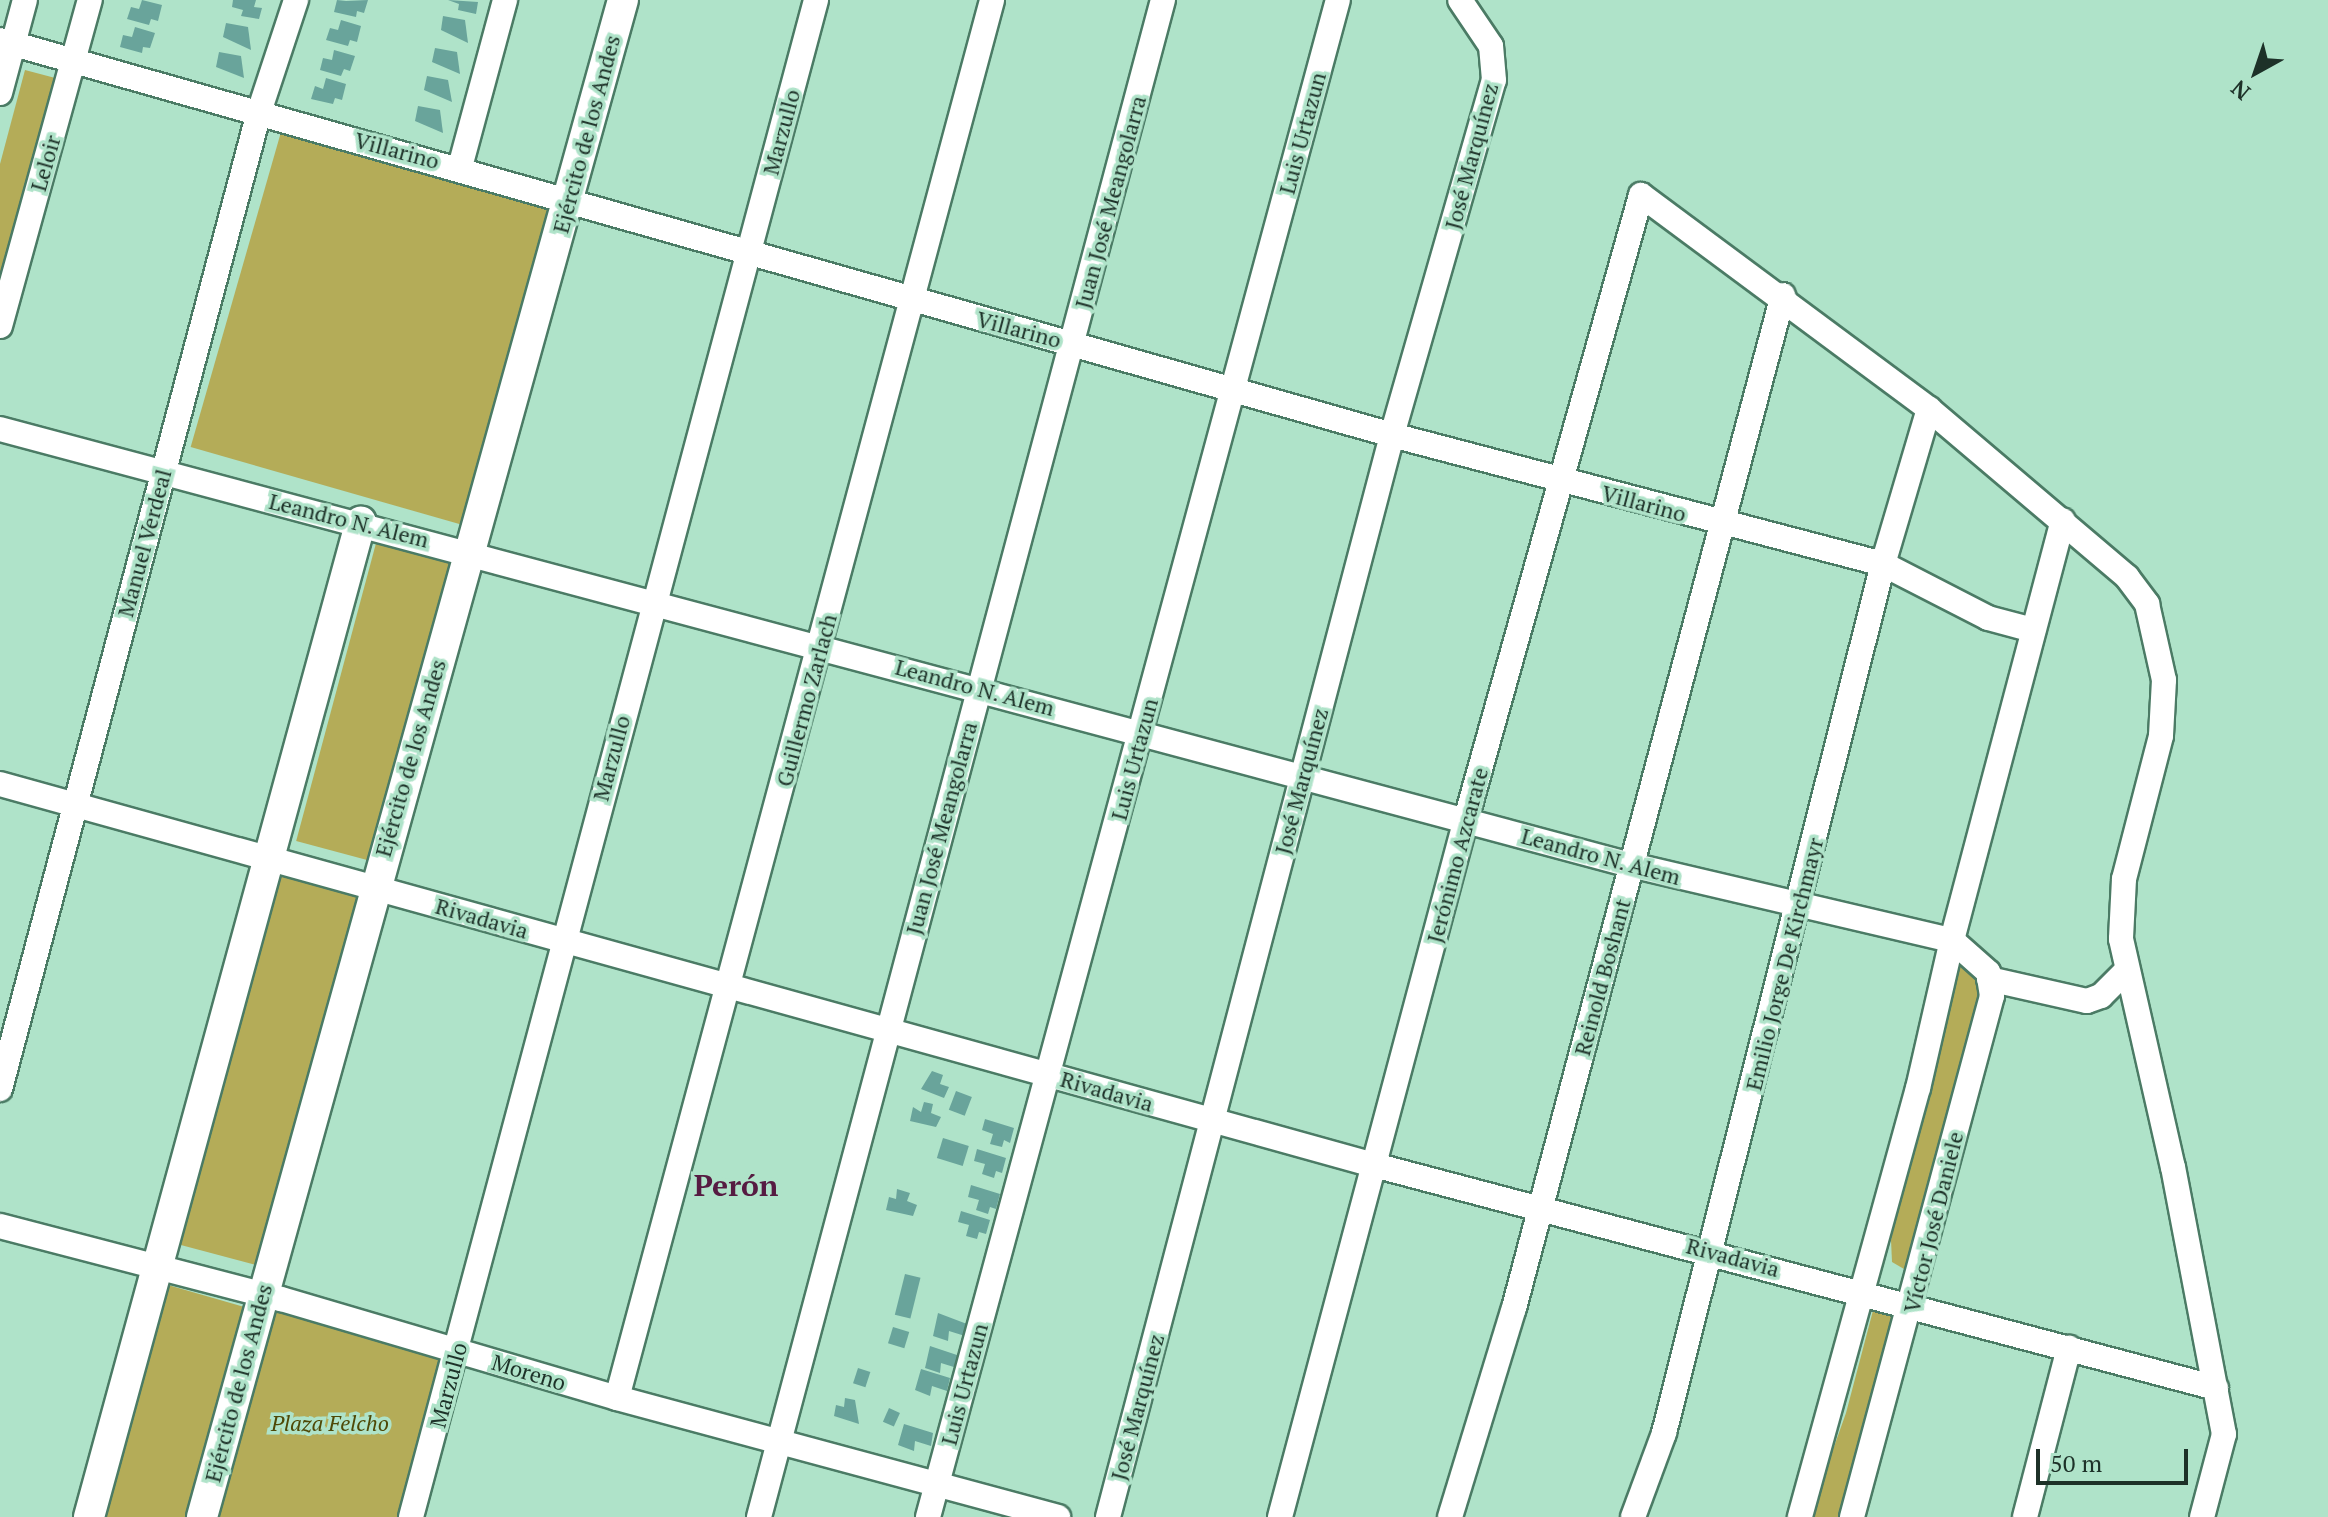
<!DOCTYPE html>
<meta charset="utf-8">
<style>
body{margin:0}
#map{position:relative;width:2328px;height:1517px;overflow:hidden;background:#afe3c9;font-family:"PT Serif",serif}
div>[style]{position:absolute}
.green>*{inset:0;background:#b4ac58;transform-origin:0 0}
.building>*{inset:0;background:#69a49b;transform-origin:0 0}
.roads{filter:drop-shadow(2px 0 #4b7b65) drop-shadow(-2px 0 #4b7b65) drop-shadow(0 2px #4b7b65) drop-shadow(0 -2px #4b7b65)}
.minor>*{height:24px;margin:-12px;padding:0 12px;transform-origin:12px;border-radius:12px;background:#fff}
.tertiary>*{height:30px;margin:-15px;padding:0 15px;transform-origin:15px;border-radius:15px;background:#fff}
span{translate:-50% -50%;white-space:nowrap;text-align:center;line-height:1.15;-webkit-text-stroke:7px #afe3c9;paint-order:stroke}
.street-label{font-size:22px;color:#1d3128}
.park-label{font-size:22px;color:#4e4806;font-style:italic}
.district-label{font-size:30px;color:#561b42;font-weight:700}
.north{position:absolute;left:2216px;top:32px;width:80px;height:80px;-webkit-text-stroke:6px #afe3c9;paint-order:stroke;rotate:220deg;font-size:22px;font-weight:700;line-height:32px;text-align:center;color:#1d3128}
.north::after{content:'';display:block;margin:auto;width:28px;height:36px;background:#1d3128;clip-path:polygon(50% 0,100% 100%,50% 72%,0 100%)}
.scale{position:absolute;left:2036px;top:1449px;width:152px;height:36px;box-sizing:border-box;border:4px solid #1d3128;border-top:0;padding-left:10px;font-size:24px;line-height:28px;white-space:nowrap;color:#1d3128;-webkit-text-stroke:6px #afe3c9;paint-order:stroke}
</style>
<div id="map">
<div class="green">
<i style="clip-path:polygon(25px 70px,59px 79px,0 297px,0 164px)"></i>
<i style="left:283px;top:125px;width:284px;height:335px;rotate:16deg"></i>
<i style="left:379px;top:532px;width:84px;height:320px;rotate:15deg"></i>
<i style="left:280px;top:875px;width:83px;height:383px;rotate:15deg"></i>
<i style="clip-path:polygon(1961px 959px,1976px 980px,1979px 1002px,1917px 1258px,1904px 1269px,1892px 1262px,1891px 1240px,1953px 961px)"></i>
<i style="left:168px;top:1285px;width:83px;height:241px;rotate:16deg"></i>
<i style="clip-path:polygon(1875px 1303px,1904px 1308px,1844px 1517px,1809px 1517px,1846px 1413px)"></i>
<i style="clip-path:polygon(267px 1308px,443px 1356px,399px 1517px,210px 1517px)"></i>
</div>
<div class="building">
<i style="clip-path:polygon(142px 0,162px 5px,158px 21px,151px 19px,149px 25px,127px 19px,131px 7px,139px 9px)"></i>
<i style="clip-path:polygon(233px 0,256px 0,254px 7px,262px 8px,259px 19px,241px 16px,243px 10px,232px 7px)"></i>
<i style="clip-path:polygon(337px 0,346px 1px,368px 0,364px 13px,357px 11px,356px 17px,334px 12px)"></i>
<i style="clip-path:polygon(448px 0,478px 2px,476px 14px,458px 10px,459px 4px)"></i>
<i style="clip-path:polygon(443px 16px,465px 20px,468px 43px,441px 30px)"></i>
<i style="clip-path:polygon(341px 20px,361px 26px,357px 42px,350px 40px,348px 46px,326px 40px,330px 28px,338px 30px)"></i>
<i style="clip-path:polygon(226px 23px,248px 27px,251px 50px,223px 37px)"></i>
<i style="clip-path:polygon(135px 27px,155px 33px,150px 48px,143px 47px,142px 53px,120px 47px,123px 35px,132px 37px)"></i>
<i style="clip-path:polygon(435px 48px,457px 52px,460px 74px,432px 62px)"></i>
<i style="clip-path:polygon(334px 50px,355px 56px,350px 71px,344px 69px,341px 76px,320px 70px,323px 58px,332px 60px)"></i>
<i style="clip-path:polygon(219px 52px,241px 56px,244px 78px,216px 67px)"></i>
<i style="clip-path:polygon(427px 76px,448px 80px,452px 102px,424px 90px)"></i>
<i style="clip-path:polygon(326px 78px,346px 84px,342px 100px,335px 98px,333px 104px,311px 99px,315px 86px,323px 89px)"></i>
<i style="clip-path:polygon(418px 106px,440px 110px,443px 133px,415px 121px)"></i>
<i style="clip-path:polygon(932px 1071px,943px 1075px,940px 1084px,949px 1087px,944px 1098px,921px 1089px)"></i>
<i style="left:956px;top:1091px;width:17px;height:20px;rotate:21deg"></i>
<i style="clip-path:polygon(924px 1102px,933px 1104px,931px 1113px,941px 1117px,936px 1127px,910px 1121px,913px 1107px,921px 1112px)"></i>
<i style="clip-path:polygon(985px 1119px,1014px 1128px,1010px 1143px,1004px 1140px,1002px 1147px,990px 1144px,993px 1134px,982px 1130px)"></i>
<i style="left:943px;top:1138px;width:27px;height:21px;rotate:17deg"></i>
<i style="clip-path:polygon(977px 1149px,1006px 1158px,1002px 1173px,996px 1171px,994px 1178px,982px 1174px,985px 1164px,974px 1161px)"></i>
<i style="clip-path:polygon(971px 1185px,1000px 1194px,996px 1209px,990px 1207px,988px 1214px,976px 1210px,979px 1200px,968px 1197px)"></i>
<i style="clip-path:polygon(897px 1189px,910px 1193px,907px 1201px,917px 1205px,913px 1216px,886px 1210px,889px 1197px,896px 1199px)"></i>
<i style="clip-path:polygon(961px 1211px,990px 1220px,986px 1234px,979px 1232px,977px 1239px,966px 1236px,969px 1225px,958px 1222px)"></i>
<i style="left:905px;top:1274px;width:16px;height:42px;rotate:14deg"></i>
<i style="clip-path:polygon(938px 1313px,967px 1324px,965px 1336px,949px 1331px,948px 1341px,933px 1336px)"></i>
<i style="left:893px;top:1327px;width:17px;height:17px;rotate:17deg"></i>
<i style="clip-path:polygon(930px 1346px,960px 1356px,957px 1368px,941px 1363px,940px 1373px,925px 1368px)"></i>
<i style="left:858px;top:1368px;width:13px;height:16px;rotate:18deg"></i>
<i style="clip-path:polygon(921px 1369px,950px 1378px,947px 1391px,932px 1386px,930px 1396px,915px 1390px)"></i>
<i style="clip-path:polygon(845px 1398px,855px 1400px,859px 1424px,834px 1416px,836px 1405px,844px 1407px)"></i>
<i style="left:889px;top:1408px;width:12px;height:15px;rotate:24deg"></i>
<i style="clip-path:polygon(904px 1424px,933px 1433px,931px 1446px,915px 1441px,914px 1451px,898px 1445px)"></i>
</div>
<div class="roads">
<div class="minor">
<i style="left:0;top:40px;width:1447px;rotate:15.84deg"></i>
<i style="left:1392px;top:435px;width:508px;rotate:14.72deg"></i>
<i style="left:1883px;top:564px;width:118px;rotate:27.2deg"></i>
<i style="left:1988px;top:618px;width:47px;rotate:14.9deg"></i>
<i style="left:0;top:93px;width:96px;rotate:-75deg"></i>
<i style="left:460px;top:167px;width:173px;rotate:-74.9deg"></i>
<i style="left:0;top:326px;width:338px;rotate:-74.6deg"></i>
<i style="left:0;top:429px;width:1688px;rotate:14.97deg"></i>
<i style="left:1631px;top:865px;width:330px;rotate:13.2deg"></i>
<i style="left:1952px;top:940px;width:152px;rotate:102.9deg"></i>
<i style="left:1918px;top:1088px;width:445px;rotate:105.4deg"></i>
<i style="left:0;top:784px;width:1426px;rotate:15.5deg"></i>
<i style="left:1374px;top:1165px;width:871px;rotate:14.83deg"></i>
<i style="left:1989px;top:979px;width:100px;rotate:12.7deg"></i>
<i style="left:2087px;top:1001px;width:15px;rotate:-20deg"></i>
<i style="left:2101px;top:996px;width:35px;rotate:-45deg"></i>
<i style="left:0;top:1089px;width:1011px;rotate:-75.15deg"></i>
<i style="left:259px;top:112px;width:118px;rotate:-71.7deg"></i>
<i style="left:0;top:1226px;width:290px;rotate:14.6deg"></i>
<i style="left:281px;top:1299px;width:350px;rotate:16.4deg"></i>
<i style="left:617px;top:1398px;width:457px;rotate:15.1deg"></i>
<i style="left:617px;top:1398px;width:1447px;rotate:-74.98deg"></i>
<i style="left:411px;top:1517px;width:1570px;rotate:-75.05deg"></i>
<i style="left:759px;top:1517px;width:1570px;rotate:-75.09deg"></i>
<i style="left:928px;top:1517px;width:1571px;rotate:-74.88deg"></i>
<i style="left:1108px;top:1517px;width:1119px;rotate:-75.29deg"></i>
<i style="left:1392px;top:435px;width:369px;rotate:-74deg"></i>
<i style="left:1494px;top:80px;width:34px;rotate:-95deg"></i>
<i style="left:1491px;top:46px;width:55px;rotate:-124deg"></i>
<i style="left:1280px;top:1517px;width:722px;rotate:-75.08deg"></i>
<i style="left:1466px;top:819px;width:648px;rotate:-74.33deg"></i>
<i style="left:1641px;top:195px;width:359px;rotate:36.6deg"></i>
<i style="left:1929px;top:409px;width:260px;rotate:40.3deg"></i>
<i style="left:2127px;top:577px;width:34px;rotate:53deg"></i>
<i style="left:2147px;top:604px;width:78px;rotate:77.4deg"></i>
<i style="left:2164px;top:680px;width:56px;rotate:93.1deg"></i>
<i style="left:2161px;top:736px;width:148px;rotate:104.5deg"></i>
<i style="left:2124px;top:879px;width:60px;rotate:92.9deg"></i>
<i style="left:2121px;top:939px;width:234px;rotate:77.2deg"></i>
<i style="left:2173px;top:1167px;width:272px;rotate:79.2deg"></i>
<i style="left:2224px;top:1434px;width:86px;rotate:104.8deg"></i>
<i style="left:1450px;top:1517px;width:219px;rotate:-73deg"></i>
<i style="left:1514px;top:1308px;width:1048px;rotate:-75.13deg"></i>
<i style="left:1633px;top:1517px;width:90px;rotate:-69.7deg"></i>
<i style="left:1664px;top:1433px;width:896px;rotate:-75.86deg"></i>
<i style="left:1883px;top:564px;width:162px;rotate:-73.5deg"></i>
<i style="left:1852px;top:1517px;width:539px;rotate:-74.96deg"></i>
<i style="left:1992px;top:996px;width:24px;rotate:-99deg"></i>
<i style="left:1988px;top:972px;width:48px;rotate:-138.4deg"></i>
<i style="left:1952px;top:940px;width:434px;rotate:-75.2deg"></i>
<i style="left:2025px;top:1517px;width:175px;rotate:-75.4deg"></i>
</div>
<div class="tertiary">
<i style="left:89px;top:1517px;width:1032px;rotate:-74.73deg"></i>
<i style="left:202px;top:1517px;width:1574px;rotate:-74.49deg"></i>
</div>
</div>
<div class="street-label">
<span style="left:781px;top:132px;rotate:-75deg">Marzullo</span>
<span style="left:1302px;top:133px;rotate:-75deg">Luis Urtazun</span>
<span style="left:586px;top:134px;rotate:-75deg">Ejército de los Andes</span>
<span style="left:397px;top:150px;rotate:15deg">Villarino</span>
<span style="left:1471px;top:156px;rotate:-75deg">José Marquínez</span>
<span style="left:45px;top:163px;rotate:-74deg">Leloir</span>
<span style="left:1110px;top:202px;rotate:-75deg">Juan José Meangolarra</span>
<span style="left:1019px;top:329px;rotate:15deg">Villarino</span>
<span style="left:1644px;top:503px;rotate:15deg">Villarino</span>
<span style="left:349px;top:520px;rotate:14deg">Leandro N. Alem</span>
<span style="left:144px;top:543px;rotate:-75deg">Manuel Verdeal</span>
<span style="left:975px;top:687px;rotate:15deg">Leandro N. Alem</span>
<span style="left:806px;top:700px;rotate:-75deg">Guillermo Zarlach</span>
<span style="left:410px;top:758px;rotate:-74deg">Ejército de los Andes</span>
<span style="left:611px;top:758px;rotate:-75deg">Marzullo</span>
<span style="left:1134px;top:759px;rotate:-75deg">Luis Urtazun</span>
<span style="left:1301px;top:781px;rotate:-75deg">José Marquínez</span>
<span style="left:941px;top:828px;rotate:-75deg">Juan José Meangolarra</span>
<span style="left:1457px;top:855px;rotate:-75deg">Jerónimo Azcarate</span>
<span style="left:1601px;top:856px;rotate:15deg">Leandro N. Alem</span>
<span style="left:482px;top:918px;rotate:16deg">Rivadavia</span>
<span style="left:1784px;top:964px;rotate:-76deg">Emilio Jorge De Kirchmayr</span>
<span style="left:1602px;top:977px;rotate:-75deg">Reinold Boshant</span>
<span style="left:1107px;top:1091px;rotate:16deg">Rivadavia</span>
<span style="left:1933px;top:1222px;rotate:-76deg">Víctor José Daniele</span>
<span style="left:1733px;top:1257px;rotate:15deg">Rivadavia</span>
<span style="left:529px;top:1372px;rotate:17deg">Moreno</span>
<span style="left:238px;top:1383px;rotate:-75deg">Ejército de los Andes</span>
<span style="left:964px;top:1384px;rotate:-75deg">Luis Urtazun</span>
<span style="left:448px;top:1385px;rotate:-75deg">Marzullo</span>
<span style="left:1137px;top:1407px;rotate:-75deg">José Marquínez</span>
</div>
<div class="park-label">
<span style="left:330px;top:1423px">Plaza Felcho</span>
</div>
<div class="district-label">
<span style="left:736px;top:1185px">Perón</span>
</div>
<div class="north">N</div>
<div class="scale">50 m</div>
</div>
